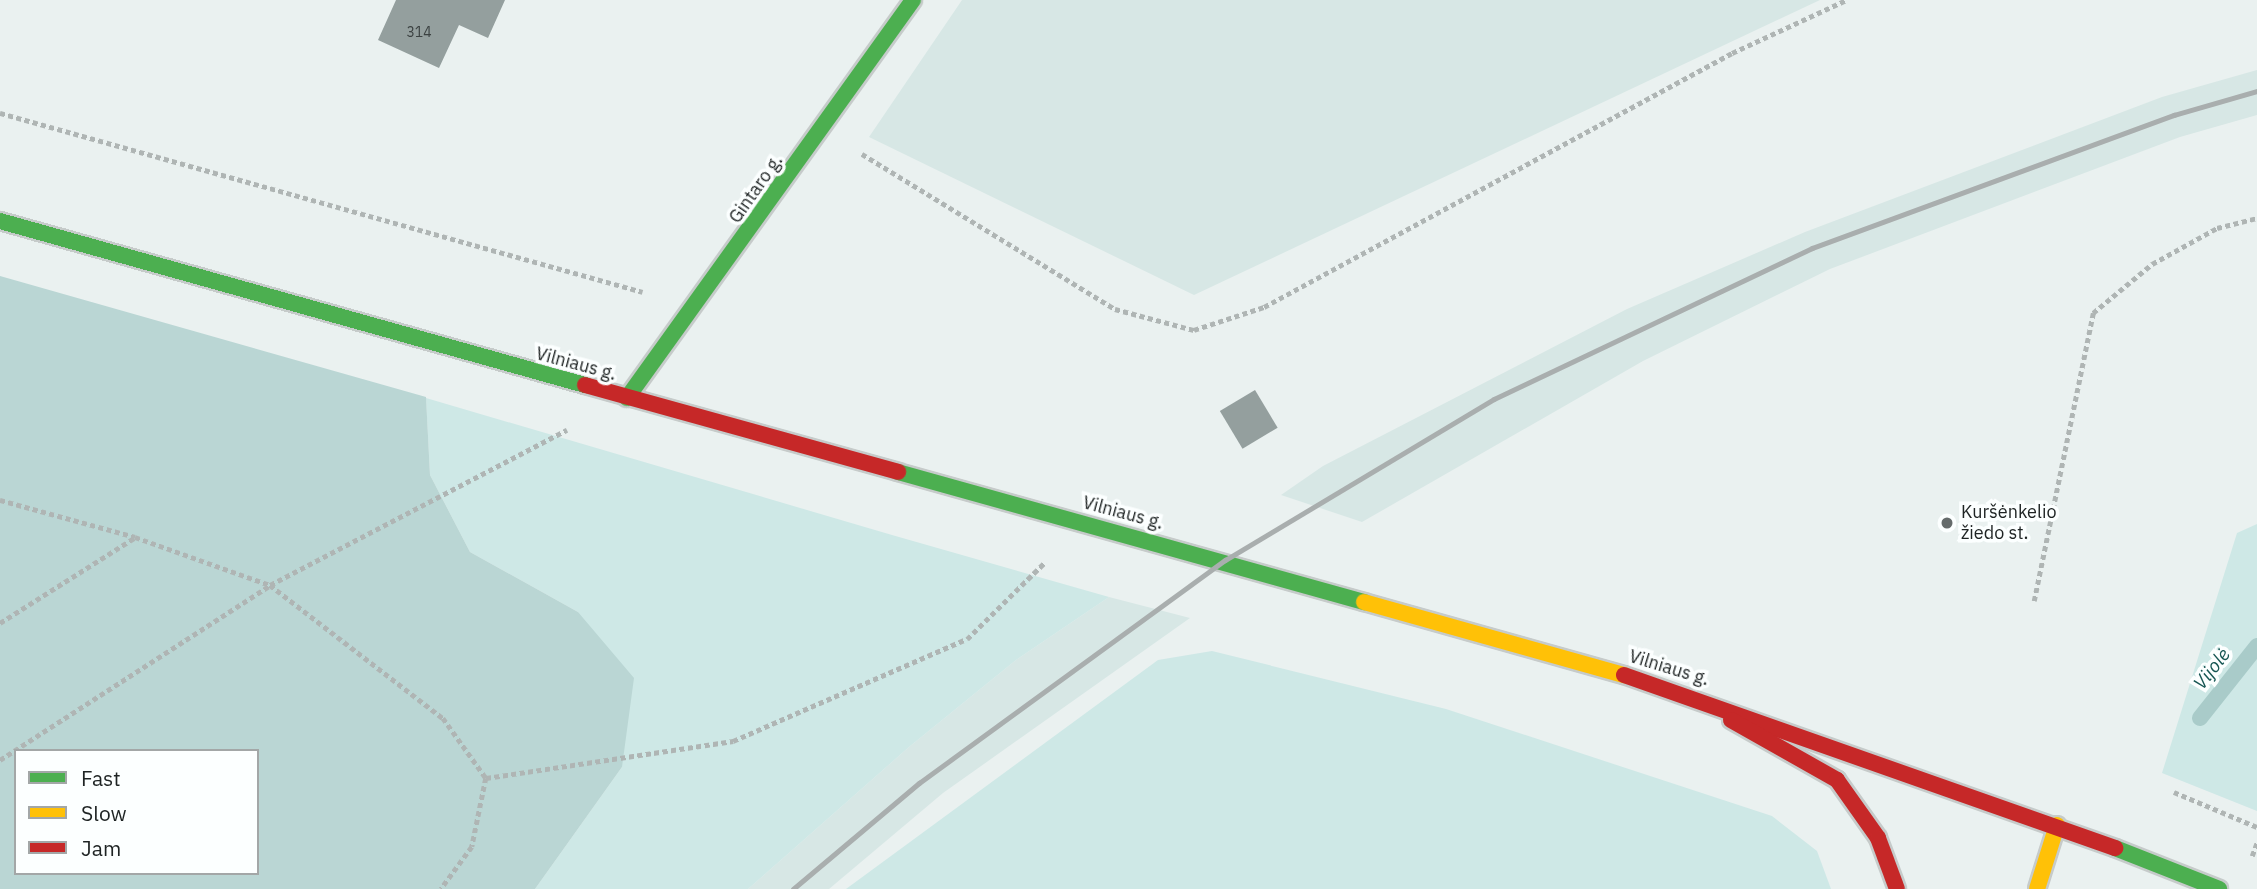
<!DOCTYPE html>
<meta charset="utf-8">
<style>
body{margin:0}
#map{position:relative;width:2257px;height:889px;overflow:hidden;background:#eaf1f0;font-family:"IBM Plex Sans",sans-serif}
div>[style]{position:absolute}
.built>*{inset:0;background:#d7e7e5}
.green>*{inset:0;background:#cee8e6}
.forest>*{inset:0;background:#bad6d4}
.stream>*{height:16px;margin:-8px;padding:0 8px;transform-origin:8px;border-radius:8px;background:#a9cbc9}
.building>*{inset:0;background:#949f9e;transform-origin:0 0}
.path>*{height:4.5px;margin-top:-2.25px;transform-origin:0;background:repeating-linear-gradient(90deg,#afb5b4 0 5px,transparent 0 8.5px)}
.roads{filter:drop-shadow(2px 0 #c6cbca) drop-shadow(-2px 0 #c6cbca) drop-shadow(0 2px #c6cbca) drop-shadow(0 -2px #c6cbca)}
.fast>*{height:16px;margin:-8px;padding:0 8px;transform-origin:8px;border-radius:8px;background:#4caf50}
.slow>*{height:16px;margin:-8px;padding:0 8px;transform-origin:8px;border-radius:8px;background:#ffc107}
.jam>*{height:16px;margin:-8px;padding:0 8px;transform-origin:8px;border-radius:8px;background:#c62828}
.rail>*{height:5px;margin:-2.5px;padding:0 2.5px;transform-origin:2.5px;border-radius:2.5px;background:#a9aeae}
.dots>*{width:19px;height:19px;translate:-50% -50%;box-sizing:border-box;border:4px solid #fcffff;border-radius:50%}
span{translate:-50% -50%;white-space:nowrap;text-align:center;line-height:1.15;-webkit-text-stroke:7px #fcffff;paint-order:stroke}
.number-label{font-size:14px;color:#3c4242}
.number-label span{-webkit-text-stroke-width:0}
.street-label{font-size:18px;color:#1e2323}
.poi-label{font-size:18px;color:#1e2323}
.left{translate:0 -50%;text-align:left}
.water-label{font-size:19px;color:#175754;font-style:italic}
.legend{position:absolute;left:14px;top:749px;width:245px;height:126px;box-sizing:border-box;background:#fcffff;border:2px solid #a3a7a7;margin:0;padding:9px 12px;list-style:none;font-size:21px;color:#1e2323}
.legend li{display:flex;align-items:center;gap:14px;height:35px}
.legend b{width:35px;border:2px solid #a3a7a7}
</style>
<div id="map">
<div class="built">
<i style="clip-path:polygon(962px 0,1820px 0,1194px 295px,869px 137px)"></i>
<i style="clip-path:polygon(2257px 70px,2257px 115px,2180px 137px,1830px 269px,1643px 361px,1362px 522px,1281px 495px,1323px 466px,1627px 309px,1805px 232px,2162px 97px)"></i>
<i style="clip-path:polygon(1109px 597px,1190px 618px,943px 793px,829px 889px,748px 889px,909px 747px,1016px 660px)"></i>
</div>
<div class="green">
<i style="clip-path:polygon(426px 398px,892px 535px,1109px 597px,1016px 660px,909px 747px,748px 889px,535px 889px,622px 767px,578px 612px,470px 552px,430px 475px)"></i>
<i style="clip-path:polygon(2257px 524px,2257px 811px,2162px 773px,2237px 533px)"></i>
<i style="clip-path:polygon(1212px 651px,1446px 709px,1772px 816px,1817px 851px,1831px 889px,846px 889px,1158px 660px)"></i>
</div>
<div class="forest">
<i style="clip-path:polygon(evenodd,0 276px,426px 397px,430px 475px,470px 552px,578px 612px,634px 678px,622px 767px,535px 889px,0 889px,0 276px,16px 751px,257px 751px,257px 873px,16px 873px,16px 751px)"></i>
</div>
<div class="stream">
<i style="left:2200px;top:718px;width:92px;rotate:-51.6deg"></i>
</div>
<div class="building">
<i style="clip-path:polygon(396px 0,505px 0,488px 38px,459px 25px,439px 68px,378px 40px)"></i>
<i style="left:1255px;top:390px;width:44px;height:41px;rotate:59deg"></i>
</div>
<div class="path">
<i style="left:0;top:113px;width:667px;rotate:15.56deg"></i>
<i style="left:862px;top:154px;width:297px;rotate:31.5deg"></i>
<i style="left:1115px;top:309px;width:82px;rotate:14.9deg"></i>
<i style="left:1194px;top:330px;width:74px;rotate:-18.2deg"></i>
<i style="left:1264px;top:307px;width:532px;rotate:-28.49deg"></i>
<i style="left:1732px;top:53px;width:126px;rotate:-24.9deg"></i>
<i style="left:0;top:500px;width:140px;rotate:15.3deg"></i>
<i style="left:135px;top:537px;width:143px;rotate:19.6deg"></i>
<i style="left:270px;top:585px;width:335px;rotate:-27.6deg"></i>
<i style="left:2034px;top:601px;width:294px;rotate:-78.4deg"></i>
<i style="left:2093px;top:313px;width:77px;rotate:-39.7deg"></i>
<i style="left:2152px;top:264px;width:74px;rotate:-29deg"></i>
<i style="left:2217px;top:228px;width:41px;rotate:-14deg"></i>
<i style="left:0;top:623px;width:159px;rotate:-32.4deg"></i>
<i style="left:0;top:760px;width:322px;rotate:-32.9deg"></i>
<i style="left:270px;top:585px;width:218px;rotate:37.6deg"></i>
<i style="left:443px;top:718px;width:74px;rotate:54.4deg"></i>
<i style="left:486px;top:778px;width:70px;rotate:101.5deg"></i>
<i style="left:472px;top:847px;width:52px;rotate:126.4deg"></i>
<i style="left:486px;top:778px;width:250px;rotate:-8.5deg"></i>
<i style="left:733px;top:741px;width:255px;rotate:-23.6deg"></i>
<i style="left:967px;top:639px;width:108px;rotate:-44.6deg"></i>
<i style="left:2174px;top:792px;width:90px;rotate:22.9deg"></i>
<i style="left:2252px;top:856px;width:15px;rotate:-70deg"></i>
</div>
<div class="roads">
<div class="fast">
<i style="left:0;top:221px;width:608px;rotate:15.66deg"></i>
<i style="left:627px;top:398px;width:490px;rotate:-54.3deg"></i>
<i style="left:898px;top:472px;width:484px;rotate:15.6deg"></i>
<i style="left:2115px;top:848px;width:112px;rotate:21.5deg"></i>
</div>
<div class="slow">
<i style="left:1364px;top:602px;width:270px;rotate:15.7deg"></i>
<i style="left:2037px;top:889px;width:67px;rotate:-72.6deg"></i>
</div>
<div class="jam">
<i style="left:585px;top:385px;width:325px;rotate:15.5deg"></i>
<i style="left:1624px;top:675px;width:521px;rotate:19.41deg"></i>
<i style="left:1731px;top:720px;width:122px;rotate:29.5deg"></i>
<i style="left:1837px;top:780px;width:71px;rotate:54.7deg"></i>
<i style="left:1878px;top:838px;width:54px;rotate:69.6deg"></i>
</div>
</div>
<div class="rail">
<i style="left:793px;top:889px;width:165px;rotate:-40.1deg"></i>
<i style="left:919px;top:783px;width:379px;rotate:-36.1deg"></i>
<i style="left:1225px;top:560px;width:313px;rotate:-30.9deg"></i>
<i style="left:1494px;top:399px;width:352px;rotate:-25.4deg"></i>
<i style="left:1812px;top:248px;width:386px;rotate:-20.2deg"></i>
<i style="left:2174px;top:115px;width:86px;rotate:-16.1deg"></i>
</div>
<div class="dots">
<i style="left:1947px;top:523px;background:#656b6b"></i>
</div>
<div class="number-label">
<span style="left:419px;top:32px">314</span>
</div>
<div class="street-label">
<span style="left:756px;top:189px;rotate:-55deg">Gintaro g.</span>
<span style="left:576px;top:364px;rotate:15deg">Vilniaus g.</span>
<span style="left:1123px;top:513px;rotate:15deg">Vilniaus g.</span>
<span style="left:1669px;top:668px;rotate:17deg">Vilniaus g.</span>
</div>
<div class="poi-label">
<span class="left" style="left:1961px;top:523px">Kuršėnkelio<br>žiedo st.</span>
</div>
<div class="water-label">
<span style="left:2212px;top:669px;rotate:-52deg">Vijolė</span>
</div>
<ul class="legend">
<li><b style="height:9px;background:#4caf50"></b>Fast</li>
<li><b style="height:9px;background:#ffc107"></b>Slow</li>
<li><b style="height:9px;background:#c62828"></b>Jam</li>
</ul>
</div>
